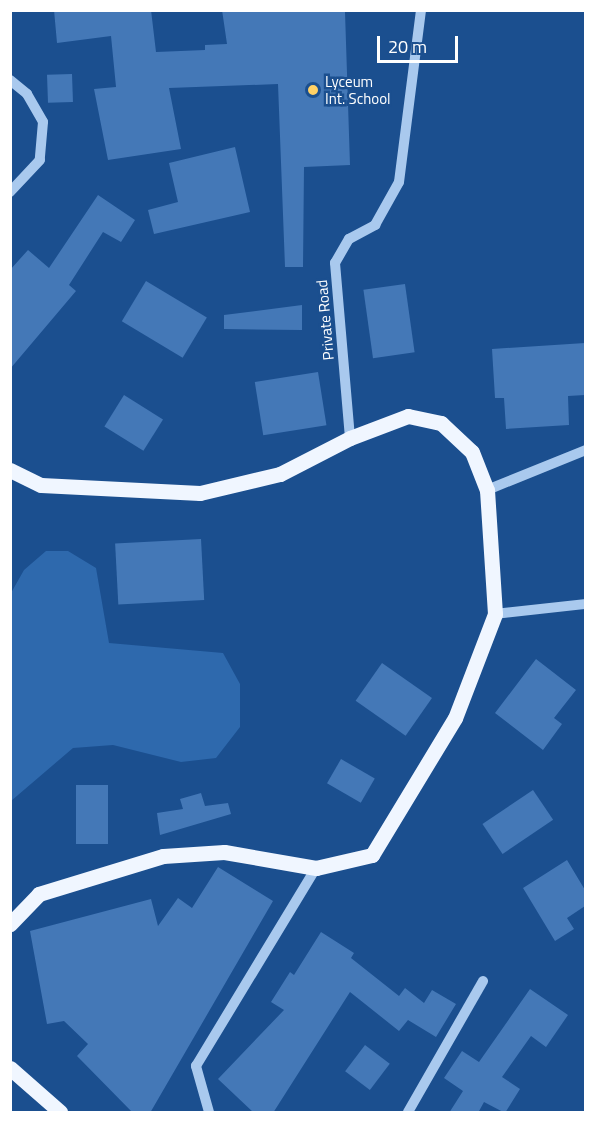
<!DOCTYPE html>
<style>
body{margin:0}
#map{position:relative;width:596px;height:1123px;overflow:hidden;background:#1b4f8f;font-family:"Titillium Web",sans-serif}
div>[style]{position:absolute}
.green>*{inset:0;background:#2e69ad}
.building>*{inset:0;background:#4478b7;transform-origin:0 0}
.minor>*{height:10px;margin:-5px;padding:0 5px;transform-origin:5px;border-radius:5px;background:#a9c9ee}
.major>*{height:15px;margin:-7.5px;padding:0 7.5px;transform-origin:7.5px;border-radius:7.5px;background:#f0f6ff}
.dots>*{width:16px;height:16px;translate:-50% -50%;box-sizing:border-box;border:3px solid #1b4f8f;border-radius:50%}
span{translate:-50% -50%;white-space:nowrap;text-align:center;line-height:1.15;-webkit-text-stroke:5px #1b4f8f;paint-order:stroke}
.poi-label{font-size:15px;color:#fff}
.left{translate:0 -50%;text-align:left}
.street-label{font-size:15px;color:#fff}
.frame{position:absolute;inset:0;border:12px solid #fff;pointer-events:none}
.scale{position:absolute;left:377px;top:36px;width:81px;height:27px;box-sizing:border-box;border:3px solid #fff;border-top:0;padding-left:8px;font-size:18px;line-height:21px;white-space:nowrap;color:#fff;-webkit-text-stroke:4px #1b4f8f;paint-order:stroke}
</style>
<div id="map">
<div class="green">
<i style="clip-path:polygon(46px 551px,68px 551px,96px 568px,109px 643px,223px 653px,240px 684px,240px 727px,216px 758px,181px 762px,113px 745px,73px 748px,11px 801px,11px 593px,24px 570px)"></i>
</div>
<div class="building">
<i style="clip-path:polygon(54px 10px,151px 10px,156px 52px,205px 50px,205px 45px,227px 44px,222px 10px,345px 12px,350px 165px,304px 167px,303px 267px,285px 267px,278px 84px,169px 88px,181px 149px,108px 160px,94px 89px,116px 87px,111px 36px,57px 43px)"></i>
<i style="left:72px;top:74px;width:28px;height:25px;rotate:88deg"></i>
<i style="clip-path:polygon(235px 147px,250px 212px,154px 234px,148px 210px,178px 202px,169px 163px)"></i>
<i style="clip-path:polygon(98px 195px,135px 220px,121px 242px,103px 232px,69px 285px,76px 291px,10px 369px,10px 270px,28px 250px,49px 268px)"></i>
<i style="left:146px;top:281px;width:71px;height:47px;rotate:31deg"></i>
<i style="left:405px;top:284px;width:69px;height:42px;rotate:82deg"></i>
<i style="clip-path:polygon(302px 305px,302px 330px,224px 329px,224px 315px)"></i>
<i style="clip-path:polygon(585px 343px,585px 395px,568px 396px,569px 425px,506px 429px,504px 398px,495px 398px,492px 349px)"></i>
<i style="left:318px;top:372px;width:54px;height:64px;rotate:81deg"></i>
<i style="left:124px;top:395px;width:46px;height:37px;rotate:32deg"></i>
<i style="left:201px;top:539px;width:61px;height:86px;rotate:87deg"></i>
<i style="clip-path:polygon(536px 659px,576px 690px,554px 718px,562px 724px,543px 750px,495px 713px)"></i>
<i style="left:382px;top:663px;width:61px;height:46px;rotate:35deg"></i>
<i style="left:341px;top:759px;width:39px;height:28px;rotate:30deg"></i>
<i style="left:76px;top:785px;width:32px;height:59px"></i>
<i style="left:533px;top:790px;width:36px;height:61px;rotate:56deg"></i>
<i style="clip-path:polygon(201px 793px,205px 806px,228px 803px,231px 814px,160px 835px,157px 813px,183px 809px,180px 799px)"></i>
<i style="clip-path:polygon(567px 860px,585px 890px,585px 906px,567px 918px,574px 929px,555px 941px,523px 888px)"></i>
<i style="clip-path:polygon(218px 867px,273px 901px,150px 1113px,133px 1113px,77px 1056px,88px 1044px,64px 1021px,47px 1024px,30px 931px,151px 899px,158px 926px,178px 898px,192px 908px)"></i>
<i style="clip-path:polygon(321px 932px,354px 953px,351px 958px,399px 996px,405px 988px,424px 1003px,432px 990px,456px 1004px,436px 1037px,408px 1020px,399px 1031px,350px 992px,273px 1113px,254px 1113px,218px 1079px,284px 1010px,271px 1002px,290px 972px,294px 975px)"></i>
<i style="clip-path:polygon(530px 989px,568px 1015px,546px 1047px,531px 1036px,502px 1077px,520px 1089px,505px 1113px,484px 1102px,478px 1113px,449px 1113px,463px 1091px,444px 1078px,462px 1051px,479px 1062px)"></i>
<i style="left:365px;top:1045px;width:31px;height:33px;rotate:37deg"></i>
</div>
<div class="minor">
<i style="left:10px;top:80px;width:22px;rotate:39deg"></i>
<i style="left:27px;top:94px;width:32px;rotate:60deg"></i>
<i style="left:43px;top:122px;width:38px;rotate:95deg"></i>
<i style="left:40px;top:160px;width:44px;rotate:133.2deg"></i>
<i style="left:350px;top:438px;width:176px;rotate:-94.9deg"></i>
<i style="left:335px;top:263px;width:28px;rotate:-60deg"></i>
<i style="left:349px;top:239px;width:30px;rotate:-28deg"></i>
<i style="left:375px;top:225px;width:49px;rotate:-60.8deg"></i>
<i style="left:399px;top:182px;width:173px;rotate:-82.7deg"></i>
<i style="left:487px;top:490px;width:107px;rotate:-22deg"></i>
<i style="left:495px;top:614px;width:92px;rotate:-6.3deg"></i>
<i style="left:209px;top:1112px;width:48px;rotate:-105.8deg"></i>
<i style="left:196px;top:1066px;width:232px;rotate:-58.8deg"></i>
<i style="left:408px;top:1112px;width:151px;rotate:-60.2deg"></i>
</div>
<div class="major">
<i style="left:10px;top:470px;width:34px;rotate:26deg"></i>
<i style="left:41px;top:485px;width:159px;rotate:2.9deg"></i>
<i style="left:200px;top:493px;width:82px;rotate:-13.4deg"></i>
<i style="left:280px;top:474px;width:79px;rotate:-27.2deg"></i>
<i style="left:350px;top:438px;width:62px;rotate:-20.8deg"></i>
<i style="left:408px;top:416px;width:34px;rotate:12deg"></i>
<i style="left:441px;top:423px;width:42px;rotate:43.1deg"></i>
<i style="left:472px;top:452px;width:41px;rotate:68.5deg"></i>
<i style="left:487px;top:490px;width:124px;rotate:86.3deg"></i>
<i style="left:495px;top:614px;width:111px;rotate:111deg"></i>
<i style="left:455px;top:718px;width:160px;rotate:121.2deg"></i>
<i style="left:372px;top:855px;width:57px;rotate:166.9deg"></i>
<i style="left:316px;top:868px;width:93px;rotate:-170.1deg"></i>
<i style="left:224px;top:852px;width:61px;rotate:176.2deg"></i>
<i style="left:163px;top:856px;width:130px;rotate:163deg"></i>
<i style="left:39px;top:894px;width:42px;rotate:134deg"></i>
<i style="left:10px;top:1068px;width:67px;rotate:41.3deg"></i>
</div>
<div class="dots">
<i style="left:313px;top:90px;background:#ffd166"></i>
</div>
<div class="poi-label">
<span class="left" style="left:325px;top:90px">Lyceum<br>Int. School</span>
</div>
<div class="street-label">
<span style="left:325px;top:320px;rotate:-95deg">Private Road</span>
</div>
<div class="frame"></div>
<div class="scale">20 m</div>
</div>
